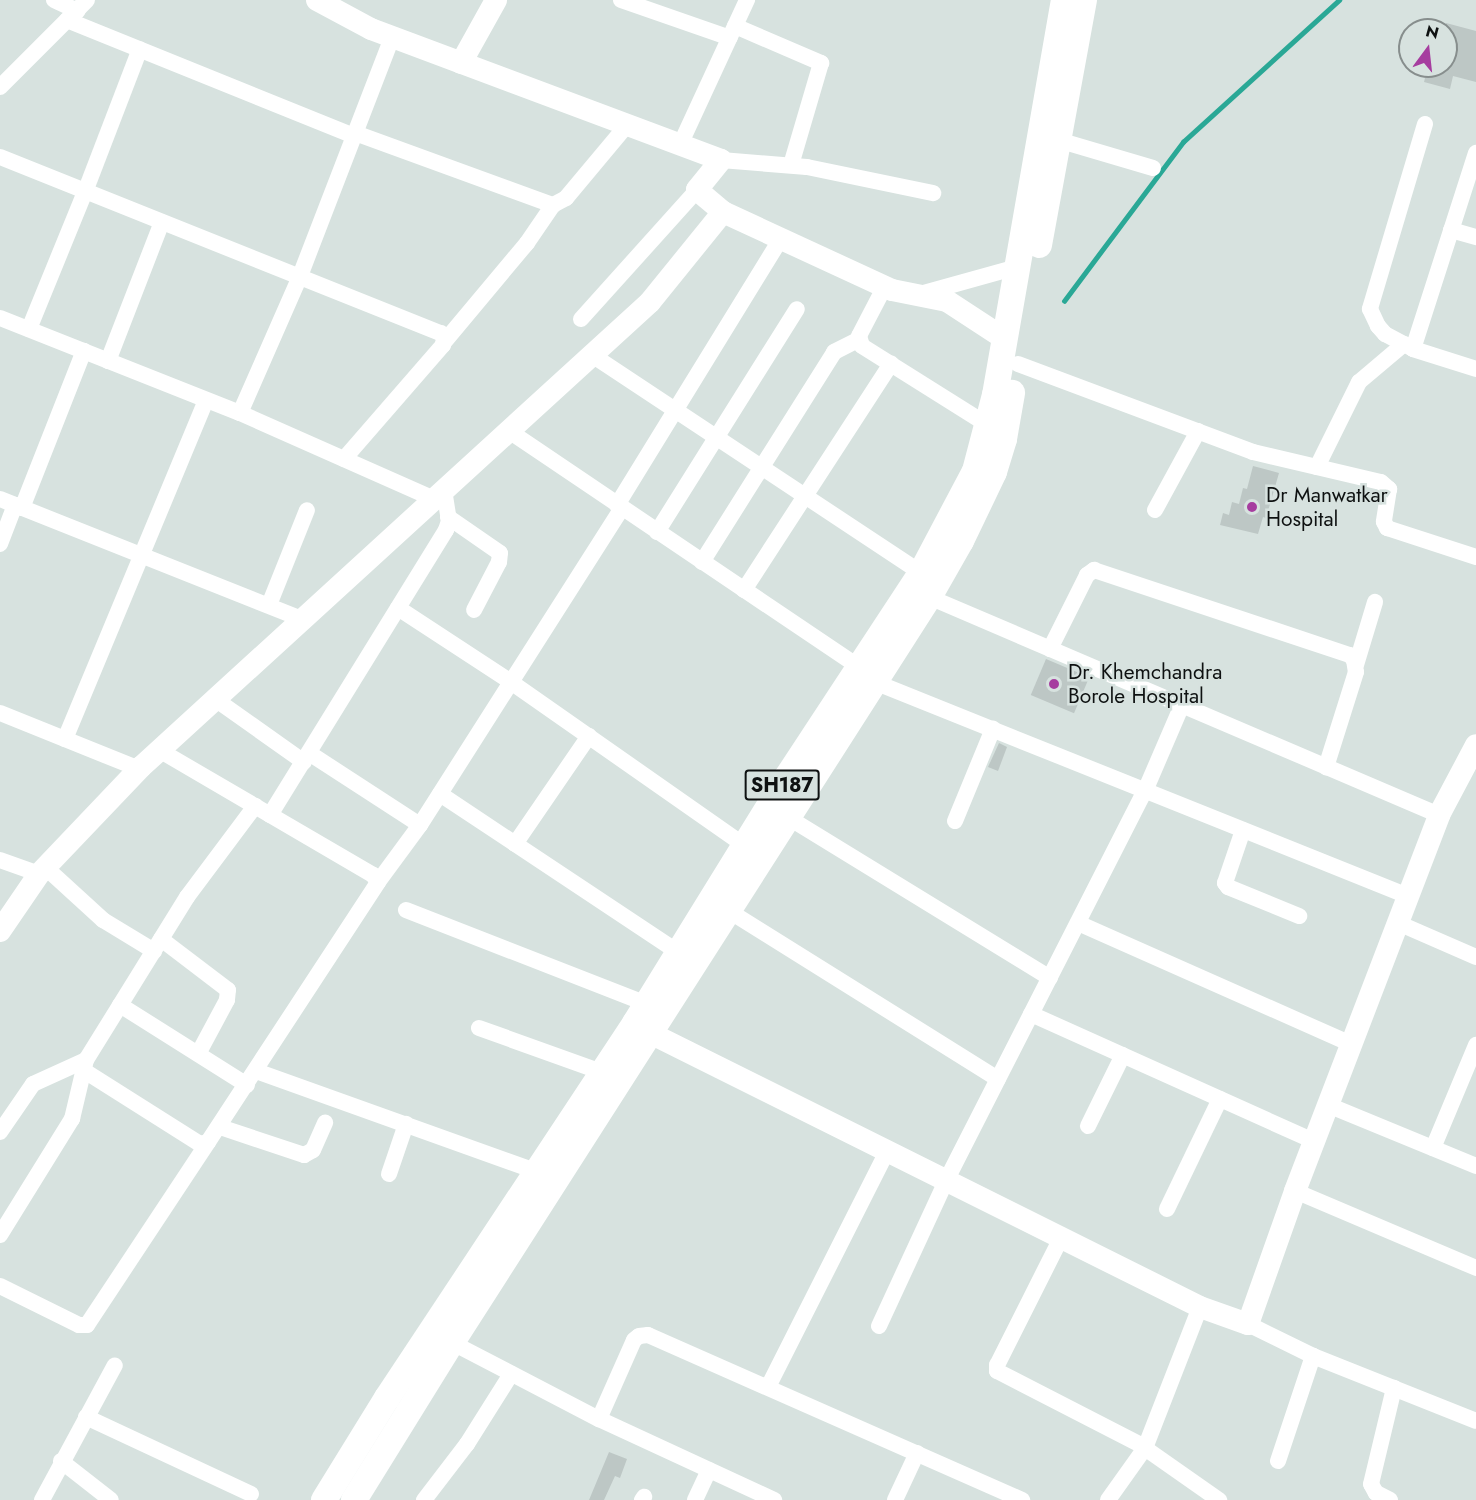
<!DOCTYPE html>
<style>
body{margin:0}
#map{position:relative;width:1476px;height:1500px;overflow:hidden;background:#d7e2df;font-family:Jost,sans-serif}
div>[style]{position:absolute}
.stream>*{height:4.5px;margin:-2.25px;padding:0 2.25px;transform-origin:2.25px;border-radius:2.25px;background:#2aa896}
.building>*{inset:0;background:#bdc7c5;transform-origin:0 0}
.street>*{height:16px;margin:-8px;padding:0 8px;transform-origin:8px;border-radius:8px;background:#fff}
.secondary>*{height:22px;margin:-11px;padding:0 11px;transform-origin:11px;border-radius:11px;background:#fff}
.primary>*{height:26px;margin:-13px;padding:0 13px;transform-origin:13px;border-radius:13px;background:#fff}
.dots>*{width:16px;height:16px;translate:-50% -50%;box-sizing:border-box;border:3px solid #d7e2df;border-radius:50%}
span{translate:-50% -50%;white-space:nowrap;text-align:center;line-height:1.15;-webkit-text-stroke:5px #d7e2df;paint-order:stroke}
.shield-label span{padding:2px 4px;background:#d7e2df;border:2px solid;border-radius:4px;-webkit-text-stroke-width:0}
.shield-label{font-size:20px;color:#0e1111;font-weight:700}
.poi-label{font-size:21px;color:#0e1111}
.left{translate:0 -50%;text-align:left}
.north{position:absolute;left:1398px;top:18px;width:60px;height:60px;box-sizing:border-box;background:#d7e2df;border:2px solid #878e8d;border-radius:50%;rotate:15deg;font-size:16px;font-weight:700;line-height:24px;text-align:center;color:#0e1111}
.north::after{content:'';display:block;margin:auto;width:21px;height:27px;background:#a63d9f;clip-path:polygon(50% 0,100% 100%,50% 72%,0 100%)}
</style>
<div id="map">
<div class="stream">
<i style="left:1064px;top:301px;width:199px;rotate:-53.2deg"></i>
<i style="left:1183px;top:142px;width:211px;rotate:-42.3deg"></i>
</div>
<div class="building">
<i style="clip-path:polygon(1446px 23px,1476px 31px,1476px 82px,1453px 76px,1450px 89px,1424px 82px,1428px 66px,1446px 66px)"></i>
<i style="clip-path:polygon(1253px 466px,1279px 473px,1266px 518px,1263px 517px,1258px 534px,1220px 525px,1223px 513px,1229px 515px,1232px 502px,1239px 504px,1243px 488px,1247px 489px)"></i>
<i style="left:1046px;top:659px;width:47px;height:39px;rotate:23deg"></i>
<i style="clip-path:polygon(999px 743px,1007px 747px,998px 771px,988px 767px)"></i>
<i style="clip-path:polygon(609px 1452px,627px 1459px,620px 1478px,615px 1476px,604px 1500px,589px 1500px)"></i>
</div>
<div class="street">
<i style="left:54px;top:0;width:26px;rotate:25deg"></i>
<i style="left:621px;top:0;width:115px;rotate:19.2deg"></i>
<i style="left:67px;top:20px;width:310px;rotate:22deg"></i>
<i style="left:735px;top:26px;width:94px;rotate:23.3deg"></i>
<i style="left:821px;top:63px;width:106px;rotate:106.4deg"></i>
<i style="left:0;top:87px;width:123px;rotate:-45deg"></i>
<i style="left:1425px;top:124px;width:193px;rotate:106.6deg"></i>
<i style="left:1370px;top:309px;width:19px;rotate:65deg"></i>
<i style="left:1378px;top:326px;width:11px;rotate:49deg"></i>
<i style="left:1385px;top:334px;width:32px;rotate:28deg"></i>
<i style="left:1413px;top:349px;width:66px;rotate:17.6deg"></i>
<i style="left:355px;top:133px;width:211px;rotate:20deg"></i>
<i style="left:553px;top:205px;width:15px;rotate:-28deg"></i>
<i style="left:566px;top:198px;width:95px;rotate:-50.1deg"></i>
<i style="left:1058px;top:140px;width:99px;rotate:16.4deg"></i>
<i style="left:680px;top:145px;width:160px;rotate:-65.2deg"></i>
<i style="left:0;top:157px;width:475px;rotate:21.8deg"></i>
<i style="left:441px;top:333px;width:4px;rotate:45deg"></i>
<i style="left:444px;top:336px;width:9px;rotate:96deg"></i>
<i style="left:443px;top:345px;width:151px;rotate:131deg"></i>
<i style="left:721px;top:160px;width:86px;rotate:4.7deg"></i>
<i style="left:807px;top:167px;width:129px;rotate:11.7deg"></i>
<i style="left:1451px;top:230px;width:26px;rotate:16deg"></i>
<i style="left:885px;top:286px;width:56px;rotate:117.5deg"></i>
<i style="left:859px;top:336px;width:10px;rotate:73deg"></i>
<i style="left:862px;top:346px;width:149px;rotate:32.1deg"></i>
<i style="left:920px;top:294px;width:101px;rotate:-15.6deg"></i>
<i style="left:0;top:318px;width:258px;rotate:21.6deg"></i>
<i style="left:240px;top:413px;width:212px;rotate:23.9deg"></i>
<i style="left:581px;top:319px;width:173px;rotate:-48deg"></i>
<i style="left:29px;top:329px;width:148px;rotate:-67.8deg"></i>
<i style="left:85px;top:192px;width:153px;rotate:-69deg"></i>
<i style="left:445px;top:341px;width:128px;rotate:-50.1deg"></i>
<i style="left:527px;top:243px;width:46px;rotate:-55.6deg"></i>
<i style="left:1413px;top:349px;width:206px;rotate:-72.2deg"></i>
<i style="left:592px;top:355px;width:395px;rotate:33.5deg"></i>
<i style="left:108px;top:361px;width:149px;rotate:-68.8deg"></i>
<i style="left:1018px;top:364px;width:251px;rotate:20.5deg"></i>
<i style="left:1253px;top:452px;width:131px;rotate:13.2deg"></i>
<i style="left:1381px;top:482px;width:11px;rotate:41deg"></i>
<i style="left:1389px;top:489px;width:33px;rotate:99deg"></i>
<i style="left:1384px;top:522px;width:7px;rotate:63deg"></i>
<i style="left:1387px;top:528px;width:94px;rotate:18deg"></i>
<i style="left:240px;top:413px;width:150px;rotate:-66.3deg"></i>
<i style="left:300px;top:276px;width:256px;rotate:-68.9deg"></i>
<i style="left:509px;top:431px;width:422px;rotate:34deg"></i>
<i style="left:1317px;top:467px;width:95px;rotate:-63.7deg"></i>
<i style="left:1359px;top:382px;width:59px;rotate:-40.2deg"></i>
<i style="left:0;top:499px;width:325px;rotate:21.7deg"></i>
<i style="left:617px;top:505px;width:313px;rotate:-58.4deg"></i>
<i style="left:22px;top:508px;width:169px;rotate:-68.5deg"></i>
<i style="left:1155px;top:510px;width:90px;rotate:-61.4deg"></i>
<i style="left:448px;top:517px;width:63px;rotate:34.7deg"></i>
<i style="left:500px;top:553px;width:9px;rotate:96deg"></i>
<i style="left:499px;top:562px;width:54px;rotate:117.5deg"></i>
<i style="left:657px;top:532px;width:263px;rotate:-57.9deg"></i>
<i style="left:0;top:544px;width:42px;rotate:-69deg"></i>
<i style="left:702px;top:562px;width:248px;rotate:-57.8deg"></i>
<i style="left:834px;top:352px;width:28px;rotate:-27deg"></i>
<i style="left:744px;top:590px;width:270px;rotate:-57deg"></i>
<i style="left:929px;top:597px;width:555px;rotate:23.14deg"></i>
<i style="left:269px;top:605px;width:102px;rotate:-68.2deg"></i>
<i style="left:398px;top:608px;width:135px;rotate:33.2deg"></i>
<i style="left:511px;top:682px;width:286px;rotate:35deg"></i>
<i style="left:1050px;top:649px;width:83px;rotate:-63.4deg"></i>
<i style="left:1087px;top:575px;width:9px;rotate:-36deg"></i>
<i style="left:1094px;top:570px;width:270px;rotate:18.4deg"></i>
<i style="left:1350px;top:655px;width:6px;rotate:51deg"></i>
<i style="left:1354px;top:660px;width:12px;rotate:81deg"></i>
<i style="left:1356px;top:672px;width:100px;rotate:107.5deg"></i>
<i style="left:1356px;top:665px;width:66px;rotate:-73.2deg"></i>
<i style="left:877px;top:683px;width:572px;rotate:21.86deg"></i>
<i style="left:215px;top:699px;width:109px;rotate:35.3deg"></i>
<i style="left:0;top:713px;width:150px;rotate:21.9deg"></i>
<i style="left:65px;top:739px;width:367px;rotate:-67.4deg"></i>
<i style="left:309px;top:753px;width:132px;rotate:33deg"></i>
<i style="left:440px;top:794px;width:286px;rotate:33.6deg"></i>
<i style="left:270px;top:815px;width:335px;rotate:-58.3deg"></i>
<i style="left:446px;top:530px;width:9px;rotate:-72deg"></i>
<i style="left:449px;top:521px;width:31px;rotate:-99deg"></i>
<i style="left:789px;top:818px;width:306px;rotate:31.5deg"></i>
<i style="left:955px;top:821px;width:100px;rotate:-67.6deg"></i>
<i style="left:1243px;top:830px;width:56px;rotate:108.8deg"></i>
<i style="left:1225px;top:883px;width:5px;rotate:53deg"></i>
<i style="left:1228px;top:887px;width:77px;rotate:22.2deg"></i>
<i style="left:515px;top:844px;width:131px;rotate:-55.6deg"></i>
<i style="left:0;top:860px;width:41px;rotate:19.7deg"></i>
<i style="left:45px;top:867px;width:79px;rotate:42.4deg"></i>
<i style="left:103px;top:920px;width:60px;rotate:31.3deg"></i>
<i style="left:378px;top:882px;width:71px;rotate:-53.6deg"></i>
<i style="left:420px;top:825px;width:376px;rotate:-57.5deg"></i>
<i style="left:406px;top:910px;width:259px;rotate:21.3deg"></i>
<i style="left:729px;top:911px;width:317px;rotate:32deg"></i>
<i style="left:1078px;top:923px;width:299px;rotate:23.9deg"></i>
<i style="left:1398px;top:923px;width:85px;rotate:23.6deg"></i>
<i style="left:161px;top:939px;width:84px;rotate:37.3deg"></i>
<i style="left:228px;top:990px;width:10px;rotate:96deg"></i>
<i style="left:227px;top:1000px;width:61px;rotate:118.2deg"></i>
<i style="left:120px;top:1005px;width:150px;rotate:32.2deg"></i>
<i style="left:1031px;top:1014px;width:310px;rotate:24.2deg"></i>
<i style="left:479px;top:1028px;width:131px;rotate:19.7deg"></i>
<i style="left:83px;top:1070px;width:138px;rotate:32.3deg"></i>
<i style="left:200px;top:1144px;width:8px;rotate:-14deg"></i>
<i style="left:208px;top:1142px;width:311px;rotate:-56.8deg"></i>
<i style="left:378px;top:882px;width:9px;rotate:-126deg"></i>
<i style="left:373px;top:875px;width:248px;rotate:-149.7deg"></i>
<i style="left:256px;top:1071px;width:308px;rotate:19.7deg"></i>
<i style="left:1328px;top:1105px;width:160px;rotate:22.4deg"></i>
<i style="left:1088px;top:1126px;width:79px;rotate:-63.8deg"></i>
<i style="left:220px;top:1127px;width:89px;rotate:18.4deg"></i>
<i style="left:304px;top:1155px;width:10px;rotate:-29deg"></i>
<i style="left:313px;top:1150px;width:30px;rotate:-66deg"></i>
<i style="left:0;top:1132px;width:58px;rotate:-55.5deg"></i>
<i style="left:33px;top:1084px;width:58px;rotate:-24.4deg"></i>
<i style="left:1433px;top:1148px;width:112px;rotate:-67.3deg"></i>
<i style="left:389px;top:1174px;width:53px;rotate:-71.2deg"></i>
<i style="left:1295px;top:1191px;width:197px;rotate:23deg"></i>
<i style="left:1167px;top:1209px;width:122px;rotate:-64.3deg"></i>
<i style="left:0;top:1235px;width:137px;rotate:-58.2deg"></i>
<i style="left:72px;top:1119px;width:61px;rotate:-76.7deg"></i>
<i style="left:86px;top:1060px;width:192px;rotate:-58.2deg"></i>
<i style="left:187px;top:897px;width:114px;rotate:-53.2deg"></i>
<i style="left:1061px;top:1238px;width:142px;rotate:116.7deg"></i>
<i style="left:997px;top:1365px;width:6px;rotate:90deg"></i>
<i style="left:997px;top:1371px;width:160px;rotate:27.2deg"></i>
<i style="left:1139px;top:1444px;width:98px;rotate:35deg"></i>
<i style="left:0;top:1286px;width:88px;rotate:26.3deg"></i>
<i style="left:79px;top:1325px;width:8px"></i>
<i style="left:87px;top:1325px;width:219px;rotate:-56.5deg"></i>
<i style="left:1248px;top:1324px;width:72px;rotate:26.2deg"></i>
<i style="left:1313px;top:1356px;width:175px;rotate:21.7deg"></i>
<i style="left:879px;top:1326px;width:160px;rotate:-65.2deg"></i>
<i style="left:946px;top:1181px;width:438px;rotate:-63deg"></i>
<i style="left:1145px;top:791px;width:94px;rotate:-66.7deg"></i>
<i style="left:445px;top:1339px;width:174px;rotate:27.5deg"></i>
<i style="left:599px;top:1419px;width:193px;rotate:24.8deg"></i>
<i style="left:768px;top:1387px;width:264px;rotate:-63.2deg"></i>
<i style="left:86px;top:1417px;width:182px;rotate:25deg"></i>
<i style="left:599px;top:1419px;width:86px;rotate:-66.1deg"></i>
<i style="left:634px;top:1340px;width:6px;rotate:-39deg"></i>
<i style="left:639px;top:1336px;width:9px;rotate:-6deg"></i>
<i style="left:648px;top:1335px;width:409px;rotate:23.8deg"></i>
<i style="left:61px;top:1461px;width:63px;rotate:38deg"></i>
<i style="left:1278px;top:1461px;width:111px;rotate:-71.6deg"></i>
<i style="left:42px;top:1500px;width:153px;rotate:-61.6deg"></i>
<i style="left:424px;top:1500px;width:71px;rotate:-52.5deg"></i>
<i style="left:467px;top:1444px;width:83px;rotate:-57.8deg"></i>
<i style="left:642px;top:1500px;width:4px;rotate:-56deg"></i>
<i style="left:695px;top:1500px;width:33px;rotate:-65deg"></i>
<i style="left:895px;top:1500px;width:52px;rotate:-64.9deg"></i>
<i style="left:1108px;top:1500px;width:64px;rotate:-54.6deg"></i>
<i style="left:1145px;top:1448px;width:151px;rotate:-68.7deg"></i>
<i style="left:1390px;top:1500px;width:16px;rotate:-153deg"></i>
<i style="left:1376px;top:1493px;width:10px;rotate:-119deg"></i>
<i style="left:1371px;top:1484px;width:99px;rotate:-76.5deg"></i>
</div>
<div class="secondary">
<i style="left:317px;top:0;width:61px;rotate:28.2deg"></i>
<i style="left:371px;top:29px;width:374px;rotate:20.5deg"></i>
<i style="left:721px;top:160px;width:38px;rotate:129deg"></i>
<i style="left:697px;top:190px;width:34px;rotate:40deg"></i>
<i style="left:461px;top:63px;width:72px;rotate:-60.9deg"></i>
<i style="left:0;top:931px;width:69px;rotate:-55.6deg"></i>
<i style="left:39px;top:874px;width:148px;rotate:-46.4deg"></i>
<i style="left:141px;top:767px;width:689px;rotate:-42.41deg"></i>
<i style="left:650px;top:302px;width:116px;rotate:-51deg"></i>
<i style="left:723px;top:212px;width:186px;rotate:24.8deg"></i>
<i style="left:892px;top:290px;width:56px;rotate:11.3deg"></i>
<i style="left:947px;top:301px;width:69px;rotate:33.2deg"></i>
<i style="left:650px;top:1033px;width:614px;rotate:26.48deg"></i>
<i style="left:1200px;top:1307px;width:51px;rotate:19.5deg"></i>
<i style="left:1248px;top:1324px;width:141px;rotate:-70.5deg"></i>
<i style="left:1295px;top:1191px;width:403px;rotate:-69deg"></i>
<i style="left:1439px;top:815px;width:79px;rotate:-62.1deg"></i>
</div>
<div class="primary">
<i style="left:1039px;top:245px;width:249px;rotate:-79.6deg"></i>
<i style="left:324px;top:1500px;width:120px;rotate:-58.3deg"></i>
<i style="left:387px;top:1398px;width:450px;rotate:-56.5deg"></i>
<i style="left:635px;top:1023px;width:289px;rotate:-58.3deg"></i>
<i style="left:787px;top:777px;width:244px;rotate:-56.7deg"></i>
<i style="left:921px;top:573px;width:115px;rotate:-62.1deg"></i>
<i style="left:975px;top:471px;width:79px;rotate:-75.3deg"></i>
<i style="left:995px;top:395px;width:401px;rotate:-80.1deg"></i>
<i style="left:354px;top:1500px;width:190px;rotate:-58.2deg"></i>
<i style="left:454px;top:1339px;width:881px;rotate:-57.37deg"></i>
<i style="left:929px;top:597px;width:64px;rotate:-60.3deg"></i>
<i style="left:961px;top:541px;width:76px;rotate:-64.4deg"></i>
<i style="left:994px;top:472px;width:34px;rotate:-73deg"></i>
<i style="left:1004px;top:439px;width:47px;rotate:-80.1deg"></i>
</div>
<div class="dots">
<i style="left:1252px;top:507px;background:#a63d9f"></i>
<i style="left:1054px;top:684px;background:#a63d9f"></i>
</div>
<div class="shield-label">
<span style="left:782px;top:785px">SH187</span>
</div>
<div class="poi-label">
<span class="left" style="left:1266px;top:507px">Dr Manwatkar<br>Hospital</span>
<span class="left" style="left:1068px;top:684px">Dr. Khemchandra<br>Borole Hospital</span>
</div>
<div class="north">N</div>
</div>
